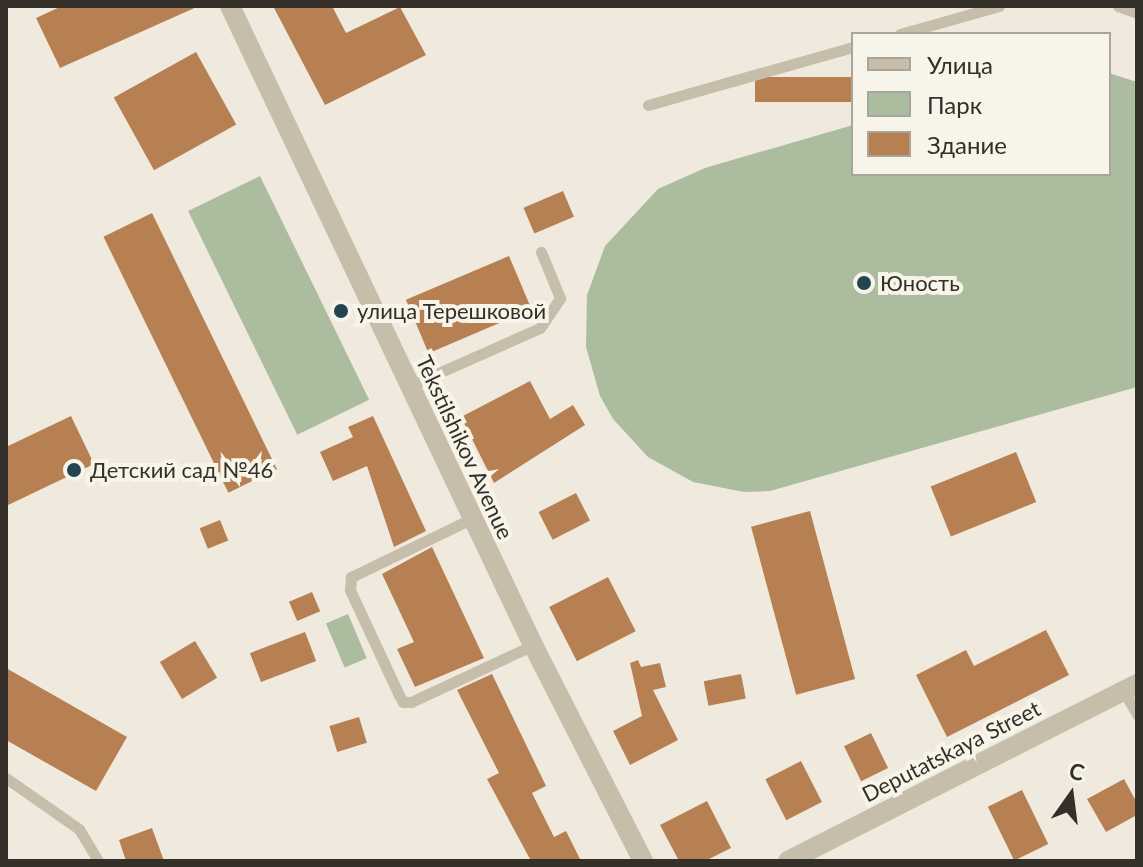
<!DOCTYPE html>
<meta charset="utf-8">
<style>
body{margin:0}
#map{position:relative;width:1143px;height:867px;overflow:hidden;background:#efeadd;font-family:Lato,sans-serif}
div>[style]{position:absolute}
.green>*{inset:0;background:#acbc9f;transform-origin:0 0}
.building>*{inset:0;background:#b78053;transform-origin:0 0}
.service>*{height:11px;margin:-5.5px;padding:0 5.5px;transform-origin:5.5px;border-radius:5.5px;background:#c6bdaa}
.minor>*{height:20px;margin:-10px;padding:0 10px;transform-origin:10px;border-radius:10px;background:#c6bdaa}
.tertiary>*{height:20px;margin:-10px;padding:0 10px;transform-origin:10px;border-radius:10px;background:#c6bdaa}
.dots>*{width:22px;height:22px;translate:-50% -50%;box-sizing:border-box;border:4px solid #f7f4e9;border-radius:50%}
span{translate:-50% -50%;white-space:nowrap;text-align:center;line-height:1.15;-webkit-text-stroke:8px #f7f4e9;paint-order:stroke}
.poi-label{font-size:22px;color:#342f29}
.left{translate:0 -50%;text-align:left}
.street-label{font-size:22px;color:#342f29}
.frame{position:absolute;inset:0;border:8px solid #342f29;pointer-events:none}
.legend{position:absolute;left:851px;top:32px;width:260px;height:144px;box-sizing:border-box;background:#f7f4e9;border:2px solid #a9a59c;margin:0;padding:10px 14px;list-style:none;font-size:24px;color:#342f29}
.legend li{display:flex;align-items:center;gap:16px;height:40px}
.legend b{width:40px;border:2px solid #a9a59c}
.north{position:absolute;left:1031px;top:755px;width:80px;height:80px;-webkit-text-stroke:6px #f7f4e9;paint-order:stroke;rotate:14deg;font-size:22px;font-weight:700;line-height:32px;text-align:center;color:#342f29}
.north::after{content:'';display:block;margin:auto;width:28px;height:36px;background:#342f29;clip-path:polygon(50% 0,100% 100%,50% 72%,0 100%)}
</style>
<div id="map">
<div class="green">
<i style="clip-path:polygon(1109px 73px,1137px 82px,1137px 387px,770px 491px,744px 492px,693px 482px,648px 457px,613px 419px,600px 396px,586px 347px,587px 295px,605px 246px,658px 189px,705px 168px,853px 125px,853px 174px,1109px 174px)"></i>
<i style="left:260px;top:176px;width:249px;height:80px;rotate:64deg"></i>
<i style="left:348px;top:614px;width:48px;height:24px;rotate:67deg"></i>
</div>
<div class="building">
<i style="clip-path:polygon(62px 6px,199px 6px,60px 68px,36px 18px)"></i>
<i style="clip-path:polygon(273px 6px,332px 6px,346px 33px,400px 7px,426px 55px,325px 105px)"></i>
<i style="left:196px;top:52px;width:83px;height:94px;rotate:61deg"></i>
<i style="left:853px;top:77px;width:25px;height:98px;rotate:90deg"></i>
<i style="left:563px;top:191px;width:28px;height:43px;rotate:67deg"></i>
<i style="left:152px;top:213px;width:285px;height:54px;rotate:64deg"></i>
<i style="left:509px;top:256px;width:58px;height:112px;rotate:67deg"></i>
<i style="clip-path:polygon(530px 381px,550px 419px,573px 405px,585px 425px,494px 483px,461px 417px)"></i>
<i style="clip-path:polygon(71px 416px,94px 464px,6px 506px,6px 447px)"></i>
<i style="clip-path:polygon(373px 416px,426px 531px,394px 547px,367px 466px,333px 481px,320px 452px,353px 437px,348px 427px)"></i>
<i style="left:1016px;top:452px;width:54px;height:92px;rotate:68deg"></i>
<i style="left:576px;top:493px;width:31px;height:42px;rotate:63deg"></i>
<i style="left:810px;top:511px;width:174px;height:61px;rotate:75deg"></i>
<i style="left:220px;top:520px;width:22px;height:22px;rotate:68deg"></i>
<i style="clip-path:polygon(432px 547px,484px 658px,415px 687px,397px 649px,414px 642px,382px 574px)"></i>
<i style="left:608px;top:577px;width:61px;height:66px;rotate:63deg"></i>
<i style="left:312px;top:592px;width:21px;height:25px;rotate:67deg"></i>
<i style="clip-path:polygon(1046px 630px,1069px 675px,947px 737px,916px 675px,966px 650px,974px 666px)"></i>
<i style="left:305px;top:632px;width:31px;height:59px;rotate:69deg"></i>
<i style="left:195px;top:641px;width:43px;height:41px;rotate:59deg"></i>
<i style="clip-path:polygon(638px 660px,641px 667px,660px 663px,666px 687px,653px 690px,678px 740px,630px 765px,613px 731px,642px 716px,630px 663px)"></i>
<i style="clip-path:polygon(6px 668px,127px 737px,96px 791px,6px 740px)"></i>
<i style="clip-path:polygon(492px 674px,546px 786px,532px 793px,554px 837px,566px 831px,581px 861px,531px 861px,487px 779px,499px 773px,457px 690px)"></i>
<i style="left:741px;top:674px;width:25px;height:38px;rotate:79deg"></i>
<i style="left:359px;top:717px;width:27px;height:31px;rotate:73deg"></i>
<i style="left:871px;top:733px;width:39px;height:30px;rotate:64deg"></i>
<i style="left:801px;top:761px;width:46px;height:40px;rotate:63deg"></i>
<i style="clip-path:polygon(1124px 779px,1137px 803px,1137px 815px,1106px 832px,1087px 799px)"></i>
<i style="left:1022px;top:790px;width:60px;height:38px;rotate:64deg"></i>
<i style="clip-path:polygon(707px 801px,731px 848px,705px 861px,679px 861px,660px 825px)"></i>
<i style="clip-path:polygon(152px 828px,164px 861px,126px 861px,119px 840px)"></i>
</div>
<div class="service">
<i style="left:1118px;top:6px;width:20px;rotate:20deg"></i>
<i style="left:900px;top:34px;width:103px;rotate:-15.8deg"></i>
<i style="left:648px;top:105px;width:213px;rotate:-15.8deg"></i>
<i style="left:409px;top:386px;width:143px;rotate:-23.9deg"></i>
<i style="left:540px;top:328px;width:36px;rotate:-56deg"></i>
<i style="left:560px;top:298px;width:50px;rotate:-112.4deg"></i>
<i style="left:473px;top:518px;width:136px;rotate:154.2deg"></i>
<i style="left:351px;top:577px;width:13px;rotate:94deg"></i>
<i style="left:350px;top:590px;width:114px;rotate:65deg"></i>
<i style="left:398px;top:693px;width:10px;rotate:61deg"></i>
<i style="left:403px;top:702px;width:8px"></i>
<i style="left:411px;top:702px;width:135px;rotate:-25deg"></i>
<i style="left:1123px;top:690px;width:28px;rotate:60deg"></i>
<i style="left:6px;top:778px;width:89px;rotate:34.9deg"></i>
<i style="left:79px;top:829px;width:37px;rotate:59deg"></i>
</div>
<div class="minor">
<i style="left:788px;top:861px;width:391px;rotate:-26.9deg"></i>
</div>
<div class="tertiary">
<i style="left:230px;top:6px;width:707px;rotate:64.63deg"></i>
<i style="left:533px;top:645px;width:242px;rotate:63deg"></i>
</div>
<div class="dots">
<i style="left:864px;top:283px;background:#234451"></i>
<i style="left:341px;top:311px;background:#234451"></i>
<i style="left:74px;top:470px;background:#234451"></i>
</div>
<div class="poi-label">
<span class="left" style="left:880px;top:283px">Юность</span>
<span class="left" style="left:357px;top:311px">улица Терешковой</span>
<span class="left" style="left:90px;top:470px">Детский сад №46</span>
</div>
<div class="street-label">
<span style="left:465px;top:447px;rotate:65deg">Tekstilshikov Avenue</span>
<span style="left:951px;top:751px;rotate:-27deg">Deputatskaya Street</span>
</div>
<div class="frame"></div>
<ul class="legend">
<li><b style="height:10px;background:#c6bdaa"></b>Улица</li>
<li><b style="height:22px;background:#acbc9f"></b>Парк</li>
<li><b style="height:22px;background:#b78053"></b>Здание</li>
</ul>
<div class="north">С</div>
</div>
